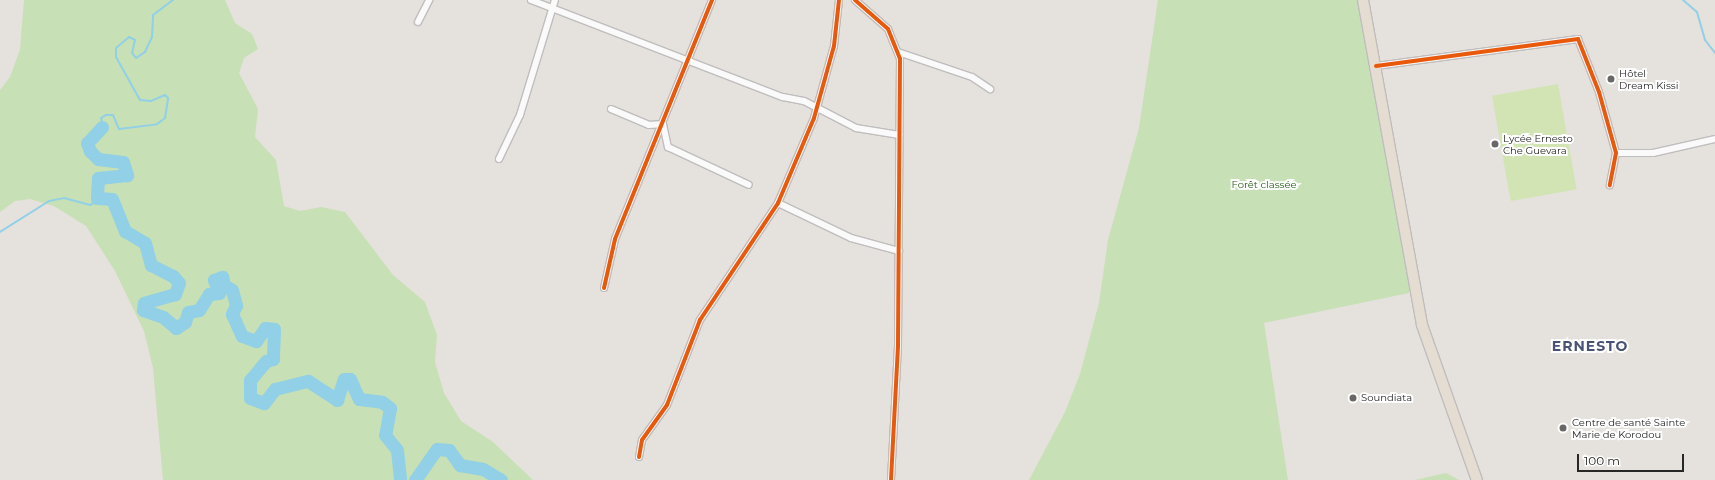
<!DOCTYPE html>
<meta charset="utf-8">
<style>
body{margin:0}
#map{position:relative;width:1715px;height:480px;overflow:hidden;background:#e5e1dc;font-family:Montserrat,sans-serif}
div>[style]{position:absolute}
.green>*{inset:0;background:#c7e0b5}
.pitch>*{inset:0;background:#d2e4b3;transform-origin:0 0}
.stream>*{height:2px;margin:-1px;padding:0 1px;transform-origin:1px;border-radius:1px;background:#91d0e6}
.river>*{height:13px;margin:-6.5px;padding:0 6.5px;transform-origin:6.5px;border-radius:6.5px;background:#91d0e6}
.roads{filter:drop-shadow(1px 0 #bfbdbe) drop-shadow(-1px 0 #bfbdbe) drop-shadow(0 1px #bfbdbe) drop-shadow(0 -1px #bfbdbe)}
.minor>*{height:6px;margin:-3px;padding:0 3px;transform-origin:3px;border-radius:3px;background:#fbfafa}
.trunk>*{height:10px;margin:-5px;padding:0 5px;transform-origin:5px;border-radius:5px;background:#e6ddd2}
.cycleway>*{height:4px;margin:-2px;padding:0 2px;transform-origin:2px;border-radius:2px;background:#e8590c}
.dots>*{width:11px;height:11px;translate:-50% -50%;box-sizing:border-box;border:2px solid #fff;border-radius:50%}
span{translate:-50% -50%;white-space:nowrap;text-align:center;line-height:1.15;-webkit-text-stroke:4px #fff;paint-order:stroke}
.poi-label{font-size:10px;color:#272727}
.left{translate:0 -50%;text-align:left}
.park-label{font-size:10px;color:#29601b}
.district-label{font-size:14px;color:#495175;font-weight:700;letter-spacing:1px}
.scale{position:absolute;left:1577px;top:454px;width:107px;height:18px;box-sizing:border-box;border:2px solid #272727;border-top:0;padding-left:5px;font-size:12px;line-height:14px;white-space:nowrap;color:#272727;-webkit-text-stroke:3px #fff;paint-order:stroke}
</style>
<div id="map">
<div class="green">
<i style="clip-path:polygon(24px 0,225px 0,235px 23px,252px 34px,258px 49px,244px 58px,239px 73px,258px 109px,255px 137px,276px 160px,284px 206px,300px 211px,321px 207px,345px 212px,393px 275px,425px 302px,437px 335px,435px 362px,444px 393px,461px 421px,493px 442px,533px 480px,163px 480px,153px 368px,144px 331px,115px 271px,86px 226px,54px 206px,30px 199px,15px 201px,0 212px,0 90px,10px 77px,20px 50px)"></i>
<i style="clip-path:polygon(1158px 0,1369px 0,1415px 265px,1409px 293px,1264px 323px,1288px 480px,1029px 480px,1065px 412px,1080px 374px,1099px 303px,1108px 240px,1139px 128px)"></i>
<i style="clip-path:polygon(1446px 473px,1459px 480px,1415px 480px)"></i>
</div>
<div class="pitch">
<i style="left:1558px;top:84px;width:107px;height:67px;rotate:80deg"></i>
</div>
<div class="stream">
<i style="left:1683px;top:0;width:18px;rotate:41deg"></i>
<i style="left:1697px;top:12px;width:29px;rotate:74deg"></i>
<i style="left:1705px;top:40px;width:16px;rotate:52deg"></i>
<i style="left:103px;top:125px;width:7px;rotate:-106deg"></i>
<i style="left:101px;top:118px;width:6px;rotate:-31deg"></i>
<i style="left:106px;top:115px;width:7px"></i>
<i style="left:113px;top:115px;width:15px;rotate:67deg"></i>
<i style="left:119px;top:129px;width:38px;rotate:-7deg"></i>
<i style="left:157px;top:124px;width:10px;rotate:-37deg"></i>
<i style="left:165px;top:118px;width:20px;rotate:-81deg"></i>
<i style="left:168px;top:98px;width:4px;rotate:-135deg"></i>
<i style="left:165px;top:95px;width:15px;rotate:157deg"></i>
<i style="left:151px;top:101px;width:11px;rotate:-175deg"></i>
<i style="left:140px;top:100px;width:49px;rotate:-119.2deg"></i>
<i style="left:116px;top:57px;width:9px;rotate:-90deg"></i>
<i style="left:116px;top:48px;width:17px;rotate:-40deg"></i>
<i style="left:129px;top:37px;width:7px;rotate:27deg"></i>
<i style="left:135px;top:40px;width:13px;rotate:103deg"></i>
<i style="left:132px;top:53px;width:6px;rotate:51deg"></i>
<i style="left:136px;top:58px;width:11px;rotate:-34deg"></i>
<i style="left:145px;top:52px;width:17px;rotate:-65deg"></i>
<i style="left:152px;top:37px;width:22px;rotate:-87deg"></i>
<i style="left:153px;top:15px;width:25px;rotate:-37deg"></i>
<i style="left:0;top:232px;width:58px;rotate:-32.3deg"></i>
<i style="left:49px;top:201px;width:15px;rotate:-11deg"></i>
<i style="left:64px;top:198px;width:27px;rotate:15deg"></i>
<i style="left:90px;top:205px;width:11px;rotate:-27deg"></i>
</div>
<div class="river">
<i style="left:102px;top:127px;width:22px;rotate:133deg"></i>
<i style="left:87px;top:143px;width:9px;rotate:69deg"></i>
<i style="left:90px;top:151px;width:11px;rotate:45deg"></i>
<i style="left:98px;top:159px;width:25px;rotate:7deg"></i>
<i style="left:123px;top:162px;width:14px;rotate:73deg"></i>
<i style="left:127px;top:175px;width:29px;rotate:174deg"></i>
<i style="left:98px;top:178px;width:20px;rotate:93deg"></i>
<i style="left:97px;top:198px;width:15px;rotate:4deg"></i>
<i style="left:112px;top:199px;width:35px;rotate:68deg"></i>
<i style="left:125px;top:231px;width:23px;rotate:31deg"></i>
<i style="left:145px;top:243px;width:23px;rotate:75deg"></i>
<i style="left:151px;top:265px;width:25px;rotate:27deg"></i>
<i style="left:173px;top:276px;width:9px;rotate:49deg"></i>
<i style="left:179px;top:283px;width:12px;rotate:110deg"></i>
<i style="left:175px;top:294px;width:32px;rotate:164deg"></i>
<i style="left:144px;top:303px;width:7px;rotate:98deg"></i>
<i style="left:143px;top:310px;width:21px;rotate:19deg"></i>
<i style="left:163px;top:317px;width:17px;rotate:40deg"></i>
<i style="left:176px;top:328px;width:11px;rotate:-34deg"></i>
<i style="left:185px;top:322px;width:10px;rotate:-73deg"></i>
<i style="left:188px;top:312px;width:11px;rotate:-10deg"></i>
<i style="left:199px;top:310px;width:19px;rotate:-58deg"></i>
<i style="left:209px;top:294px;width:10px;rotate:-6deg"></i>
<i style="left:219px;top:293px;width:14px;rotate:-111deg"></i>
<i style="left:214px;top:280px;width:9px;rotate:-21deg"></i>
<i style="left:222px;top:277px;width:8px;rotate:76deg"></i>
<i style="left:224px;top:285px;width:9px;rotate:32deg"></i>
<i style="left:232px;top:290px;width:16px;rotate:75deg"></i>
<i style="left:236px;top:305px;width:10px;rotate:114deg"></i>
<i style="left:232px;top:314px;width:24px;rotate:66deg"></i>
<i style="left:242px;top:336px;width:15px;rotate:20deg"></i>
<i style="left:256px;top:341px;width:16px;rotate:-55deg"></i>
<i style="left:265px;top:328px;width:9px;rotate:6deg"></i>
<i style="left:274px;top:329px;width:30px;rotate:92deg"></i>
<i style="left:273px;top:359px;width:7px;rotate:164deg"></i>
<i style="left:266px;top:361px;width:25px;rotate:130deg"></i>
<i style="left:250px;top:380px;width:18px;rotate:90deg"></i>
<i style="left:250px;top:398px;width:15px;rotate:20deg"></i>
<i style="left:264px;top:403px;width:18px;rotate:-52deg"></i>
<i style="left:275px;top:389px;width:34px;rotate:-14deg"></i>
<i style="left:308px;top:381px;width:35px;rotate:33deg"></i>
<i style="left:337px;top:400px;width:22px;rotate:-72deg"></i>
<i style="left:344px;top:379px;width:6px"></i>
<i style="left:350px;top:379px;width:22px;rotate:66deg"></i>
<i style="left:359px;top:399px;width:23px;rotate:7deg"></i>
<i style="left:382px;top:402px;width:10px;rotate:37deg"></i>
<i style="left:390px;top:408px;width:27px;rotate:100deg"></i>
<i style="left:385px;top:435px;width:19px;rotate:51deg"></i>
<i style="left:397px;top:450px;width:30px;rotate:84deg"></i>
<i style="left:415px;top:480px;width:38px;rotate:-55deg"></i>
<i style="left:437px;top:449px;width:12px;rotate:5deg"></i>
<i style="left:449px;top:450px;width:19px;rotate:54deg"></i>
<i style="left:460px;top:465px;width:23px;rotate:10deg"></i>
<i style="left:483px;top:469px;width:21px;rotate:31deg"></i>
</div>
<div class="roads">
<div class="minor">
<i style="left:531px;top:0;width:270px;rotate:21.1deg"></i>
<i style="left:783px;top:97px;width:21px;rotate:11deg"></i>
<i style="left:804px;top:101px;width:59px;rotate:27.4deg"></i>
<i style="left:856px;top:128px;width:44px;rotate:9.2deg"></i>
<i style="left:855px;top:0;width:44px;rotate:41.3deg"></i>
<i style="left:888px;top:29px;width:32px;rotate:68deg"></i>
<i style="left:900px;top:59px;width:287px;rotate:90.4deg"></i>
<i style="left:898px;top:346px;width:134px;rotate:93deg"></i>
<i style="left:418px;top:22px;width:25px;rotate:-63deg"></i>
<i style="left:898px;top:52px;width:78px;rotate:18.7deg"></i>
<i style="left:972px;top:77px;width:22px;rotate:34deg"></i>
<i style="left:1376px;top:66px;width:204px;rotate:-7.6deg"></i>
<i style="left:1578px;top:39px;width:57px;rotate:68.4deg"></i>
<i style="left:1599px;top:92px;width:63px;rotate:74.4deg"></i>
<i style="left:1616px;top:153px;width:33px;rotate:101deg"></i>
<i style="left:611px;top:109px;width:41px;rotate:22.8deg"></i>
<i style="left:649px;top:125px;width:14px;rotate:-4deg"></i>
<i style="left:663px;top:124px;width:24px;rotate:78deg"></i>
<i style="left:668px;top:147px;width:89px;rotate:25.1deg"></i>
<i style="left:1616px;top:153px;width:37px"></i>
<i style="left:1653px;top:153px;width:64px;rotate:-12.7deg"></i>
<i style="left:499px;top:159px;width:49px;rotate:-64.5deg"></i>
<i style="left:520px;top:115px;width:120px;rotate:-73.1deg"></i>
<i style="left:778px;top:203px;width:81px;rotate:25.6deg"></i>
<i style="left:851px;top:238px;width:50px;rotate:15.2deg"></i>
<i style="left:604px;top:288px;width:50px;rotate:-77.3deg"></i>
<i style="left:615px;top:239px;width:258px;rotate:-67.9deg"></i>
<i style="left:639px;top:457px;width:17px;rotate:-80deg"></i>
<i style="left:642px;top:440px;width:43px;rotate:-54.5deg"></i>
<i style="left:667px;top:405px;width:91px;rotate:-68.8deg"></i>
<i style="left:700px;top:320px;width:141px;rotate:-56.3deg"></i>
<i style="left:778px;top:203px;width:92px;rotate:-67deg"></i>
<i style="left:814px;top:118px;width:75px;rotate:-74.5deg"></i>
<i style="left:834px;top:46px;width:46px;rotate:-83.8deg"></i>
</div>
<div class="trunk">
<i style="left:1363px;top:0;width:330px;rotate:79.7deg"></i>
<i style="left:1422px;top:325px;width:164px;rotate:70.5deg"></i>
</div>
</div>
<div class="cycleway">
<i style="left:855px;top:0;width:44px;rotate:41.3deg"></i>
<i style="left:888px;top:29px;width:32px;rotate:68deg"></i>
<i style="left:900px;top:59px;width:287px;rotate:90.4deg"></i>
<i style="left:898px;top:346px;width:134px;rotate:93deg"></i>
<i style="left:1376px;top:66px;width:204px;rotate:-7.6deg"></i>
<i style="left:1578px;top:39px;width:57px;rotate:68.4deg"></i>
<i style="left:1599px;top:92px;width:63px;rotate:74.4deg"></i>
<i style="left:1616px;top:153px;width:33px;rotate:101deg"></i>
<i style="left:604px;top:288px;width:50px;rotate:-77.3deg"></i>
<i style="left:615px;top:239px;width:258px;rotate:-67.9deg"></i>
<i style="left:639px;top:457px;width:17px;rotate:-80deg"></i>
<i style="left:642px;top:440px;width:43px;rotate:-54.5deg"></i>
<i style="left:667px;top:405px;width:91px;rotate:-68.8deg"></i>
<i style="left:700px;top:320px;width:141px;rotate:-56.3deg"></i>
<i style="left:778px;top:203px;width:92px;rotate:-67deg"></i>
<i style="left:814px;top:118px;width:75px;rotate:-74.5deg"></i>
<i style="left:834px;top:46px;width:46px;rotate:-83.8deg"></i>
</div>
<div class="dots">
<i style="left:1611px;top:79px;background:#6a6866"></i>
<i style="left:1495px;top:144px;background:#6a6866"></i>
<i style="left:1353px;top:398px;background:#6a6866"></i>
<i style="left:1563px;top:428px;background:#6a6866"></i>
</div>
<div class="poi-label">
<span class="left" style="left:1619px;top:79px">Hôtel<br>Dream Kissi</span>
<span class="left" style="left:1503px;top:144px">Lycée Ernesto<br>Che Guevara</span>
<span class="left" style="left:1361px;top:398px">Soundiata</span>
<span class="left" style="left:1572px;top:428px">Centre de santé Sainte<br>Marie de Korodou</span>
</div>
<div class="park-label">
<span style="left:1264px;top:185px">Forêt classée</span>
</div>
<div class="district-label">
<span style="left:1590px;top:346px">ERNESTO</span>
</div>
<div class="scale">100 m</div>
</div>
